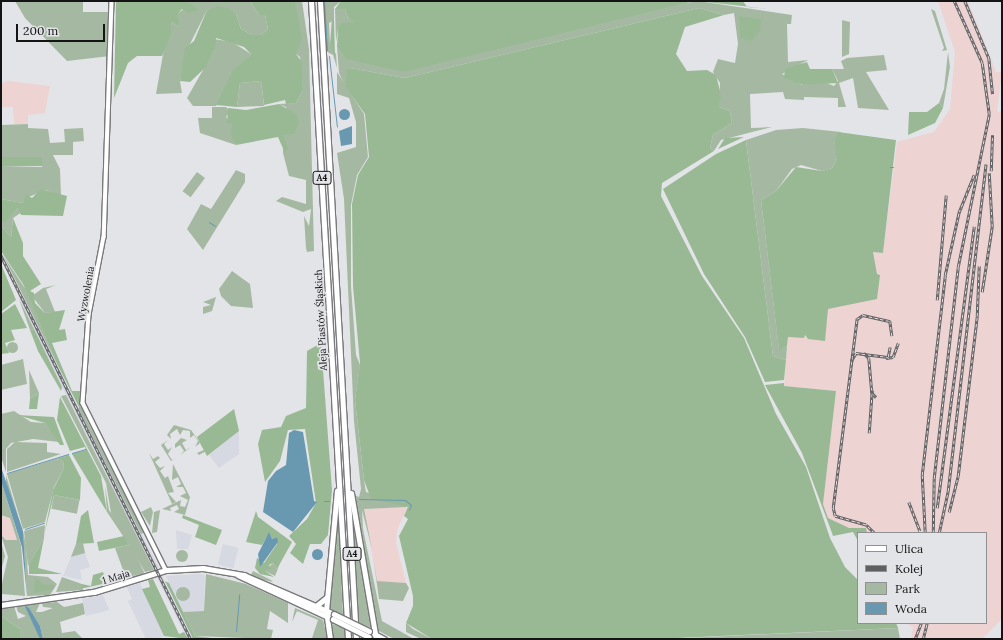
<!DOCTYPE html>
<meta charset="utf-8">
<style>
body{margin:0}
#map{position:relative;width:1003px;height:640px;overflow:hidden;background:#e3e4e7;font-family:Lora,serif}
div>[style]{position:absolute}
.built>*{inset:0;background:#d6d8e2;transform-origin:0 0}
.industrial>*{inset:0;background:#eed3d3}
.green>*{inset:0;background:#a5b9a2;transform-origin:0 0}
.round{border-radius:50%}
.forest>*{inset:0;background:#99b995;transform-origin:0 0}
.water>*{inset:0;background:#6999b1}
.stream>*{height:1px;margin:-0.5px;padding:0 0.5px;transform-origin:0.5px;border-radius:0.5px;background:#6999b1}
.roads{filter:drop-shadow(1px 0 #79797c) drop-shadow(-1px 0 #79797c) drop-shadow(0 1px #79797c) drop-shadow(0 -1px #79797c)}
.minor>*{height:3.5px;margin:-1.75px;padding:0 1.75px;transform-origin:1.75px;border-radius:1.75px;background:#fff}
.major>*{height:4.5px;margin:-2.25px;padding:0 2.25px;transform-origin:2.25px;border-radius:2.25px;background:#fff}
.highway>*{height:5px;margin:-2.5px;padding:0 2.5px;transform-origin:2.5px;border-radius:2.5px;background:#fff}
.rail>*{height:2.5px;margin-top:-1.25px;transform-origin:0;background:repeating-linear-gradient(90deg,#e3e4e7 0 3px,#5f6062 0 6px);box-sizing:border-box;border-block:1px solid #5f6062}
.bridges{filter:drop-shadow(1px 0 #79797c) drop-shadow(-1px 0 #79797c) drop-shadow(0 1px #79797c) drop-shadow(0 -1px #79797c)}
.major-bridge>*{height:4.5px;margin:-2.25px;padding:0 2.25px;transform-origin:2.25px;border-radius:2.25px;background:#fff}
span{translate:-50% -50%;white-space:nowrap;text-align:center;line-height:1.15;-webkit-text-stroke:3.5px #e3e4e7;paint-order:stroke}
.shield-label span{padding:1px 3px;background:#e3e4e7;border:1px solid;border-radius:3px;-webkit-text-stroke-width:0}
.shield-label{font-size:9px;color:#141415;font-weight:700}
.street-label{font-size:10px;color:#141415}
.frame{position:absolute;inset:0;border:2px solid #141415;pointer-events:none}
.legend{position:absolute;left:857px;top:532px;width:130px;height:92px;box-sizing:border-box;background:#e3e4e7;border:1px solid #909193;margin:0;padding:5px 7px;list-style:none;font-size:12px;color:#141415}
.legend li{display:flex;align-items:center;gap:8px;height:20px}
.legend b{width:20px;border:1px solid #909193}
.scale{position:absolute;left:16px;top:24px;width:89px;height:18px;box-sizing:border-box;border:2px solid #141415;border-top:0;padding-left:5px;font-size:12px;line-height:14px;white-space:nowrap;color:#141415;-webkit-text-stroke:3px #e3e4e7;paint-order:stroke}
</style>
<div id="map">
<div class="built">
<i style="clip-path:polygon(24px 297px,67px 385px,159px 568px,154px 570px,62px 387px,19px 299px)"></i>
<i style="clip-path:polygon(239px 431px,239px 454px,219px 468px,209px 455px)"></i>
<i style="clip-path:polygon(176px 530px,192px 535px,188px 549px,177px 549px)"></i>
<i style="left:223px;top:544px;width:16px;height:21px;rotate:14deg"></i>
<i style="clip-path:polygon(85px 553px,90px 567px,80px 570px,82px 580px,63px 576px,71px 557px)"></i>
<i style="clip-path:polygon(200px 574px,205px 575px,204px 611px,183px 612px,166px 576px)"></i>
<i style="left:162px;top:576px;width:70px;height:5px;rotate:64deg"></i>
<i style="clip-path:polygon(140px 583px,164px 636px,157px 639px,146px 639px,128px 601px,132px 599px,127px 587px)"></i>
<i style="clip-path:polygon(103px 595px,109px 610px,86px 616px,82px 599px)"></i>
</div>
<div class="industrial">
<i style="clip-path:polygon(938px 1px,968px 1px,996px 72px,1002px 72px,997px 112px,1002px 111px,1002px 619px,982px 639px,911px 639px,913px 627px,904px 623px,986px 623px,986px 533px,867px 533px,865px 528px,849px 528px,828px 518px,823px 503px,836px 391px,784px 386px,788px 337px,804px 338px,804px 335px,808px 339px,828px 309px,880px 275px,877px 274px,873px 252px,883px 253px,897px 142px,934px 132px,950px 109px,955px 52px)"></i>
<i style="clip-path:polygon(7px 81px,50px 86px,45px 113px,28px 115px,28px 124px,14px 124px,13px 107px,1px 107px,1px 84px)"></i>
<i style="clip-path:polygon(408px 507px,397px 530px,396px 543px,406px 583px,377px 581px,364px 509px)"></i>
<i style="clip-path:polygon(1px 515px,10px 518px,17px 540px,6px 540px,1px 535px)"></i>
</div>
<div class="green">
<i style="clip-path:polygon(15px 1px,83px 1px,83px 12px,110px 12px,110px 56px,67px 61px,25px 18px)"></i>
<i style="clip-path:polygon(187px 1px,250px 1px,259px 15px,265px 15px,268px 29px,261px 35px,252px 35px,241px 29px,236px 14px,217px 8px,207px 10px,190px 44px,180px 81px,182px 93px,156px 94px,165px 43px,171px 35px,169px 28px,171px 22px,177px 26px,176px 15px,190px 4px)"></i>
<i style="clip-path:polygon(295px 1px,302px 1px,309px 49px,314px 251px,307px 252px,306px 248px,304px 216px,309px 226px,311px 209px,303px 212px,276px 201px,282px 197px,306px 204px,306px 180px,289px 176px,283px 153px,283px 134px,294px 134px,286px 107px,279px 104px,296px 103px,303px 90px,300px 57px,296px 54px)"></i>
<i style="clip-path:polygon(323px 1px,341px 1px,334px 7px,334px 20px,329px 23px,330px 44px,336px 54px,337px 68px,333px 55px,326px 51px)"></i>
<i style="clip-path:polygon(698px 1px,792px 15px,791px 24px,787px 24px,788px 62px,808px 60px,782px 74px,802px 85px,824px 82px,834px 86px,838px 81px,832px 69px,844px 69px,841px 61px,847px 58px,884px 55px,887px 70px,866px 72px,889px 110px,858px 108px,853px 78px,839px 83px,846px 107px,838px 107px,838px 98px,804px 97px,804px 100px,785px 99px,783px 92px,750px 94px,751px 128px,772px 127px,721px 140px,714px 151px,710px 148px,713px 135px,732px 123px,730px 111px,719px 107px,720px 83px,713px 72px,718px 59px,735px 63px,738px 44px,734px 13px,724px 15px,699px 8px,405px 78px,350px 68px,345px 86px,339px 73px,337px 47px,345px 57px)"></i>
<i style="clip-path:polygon(335px 9px,345px 9px,348px 18px,355px 22px,338px 29px,336px 42px)"></i>
<i style="clip-path:polygon(931px 9px,935px 11px,947px 50px,942px 51px,944px 48px)"></i>
<i style="clip-path:polygon(842px 20px,850px 22px,849px 54px,842px 57px)"></i>
<i style="clip-path:polygon(214px 39px,232px 42px,251px 54px,237px 67px,216px 106px,193px 106px,187px 98px,215px 49px)"></i>
<i style="clip-path:polygon(948px 52px,950px 67px,943px 108px,939px 103px,944px 89px)"></i>
<i style="clip-path:polygon(337px 72px,364px 114px,368px 157px,357px 175px,351px 205px,351px 286px,356px 355px,360px 365px,355px 400px,364px 480px,366px 492px,408px 507px,364px 509px,372px 549px,362px 510px,363px 529px,382px 621px,414px 639px,394px 639px,377px 630px,354px 495px,359px 497px,361px 489px,354px 421px,344px 199px,337px 153px,356px 147px,356px 122px,349px 98px,337px 94px)"></i>
<i style="clip-path:polygon(261px 81px,264px 106px,237px 107px,240px 83px)"></i>
<i style="clip-path:polygon(212px 107px,226px 107px,230px 111px,226px 117px,232px 124px,236px 145px,200px 133px,198px 118px,212px 118px)"></i>
<i style="clip-path:polygon(28px 124px,28px 128px,48px 129px,50px 143px,65px 142px,64px 129px,83px 128px,84px 141px,73px 142px,73px 155px,53px 155px,60px 169px,61px 196px,46px 190px,26px 198px,23px 203px,1px 199px,1px 166px,42px 167px,42px 157px,1px 157px,1px 125px)"></i>
<i style="clip-path:polygon(803px 128px,841px 132px,834px 141px,838px 157px,832px 168px,822px 171px,801px 165px,792px 169px,776px 191px,761px 200px,779px 349px,787px 346px,786px 360px,773px 356px,746px 140px,776px 130px)"></i>
<i style="clip-path:polygon(236px 170px,245px 174px,245px 182px,203px 250px,187px 229px,201px 204px,211px 209px)"></i>
<i style="left:197px;top:172px;width:10px;height:24px;rotate:37deg"></i>
<i style="clip-path:polygon(18px 208px,22px 212px,13px 218px,11px 237px,1px 226px,1px 221px,5px 221px)"></i>
<i style="clip-path:polygon(3px 255px,26px 290px,57px 364px,47px 344px)"></i>
<i style="clip-path:polygon(232px 271px,250px 284px,253px 308px,231px 306px,221px 296px,219px 289px)"></i>
<i style="clip-path:polygon(56px 285px,46px 289px,55px 312px,45px 313px,32px 296px,43px 288px)"></i>
<i style="clip-path:polygon(216px 297px,212px 311px,203px 314px,203px 307px,211px 305px,203px 302px)"></i>
<i style="clip-path:polygon(19px 299px,34px 329px,30px 330px)"></i>
<i class="round" style="left:6.5px;top:341.5px;width:11px;height:11px"></i>
<i style="clip-path:polygon(23px 359px,27px 384px,1px 390px,1px 365px)"></i>
<i style="clip-path:polygon(29px 370px,39px 393px,30px 399px)"></i>
<i style="clip-path:polygon(66px 395px,90px 443px,154px 570px,145px 572px,111px 513px,106px 483px,61px 396px)"></i>
<i style="clip-path:polygon(82px 406px,86px 418px,144px 533px,141px 534px,78px 408px)"></i>
<i style="clip-path:polygon(14px 411px,31px 422px,45px 423px,59px 442px,33px 439px,11px 443px,6px 449px,6px 472px,1px 457px,1px 414px)"></i>
<i style="clip-path:polygon(174px 425px,191px 430px,206px 451px,199px 455px,197px 453px,204px 450px,200px 443px,195px 447px,198px 441px,194px 435px,190px 438px,190px 431px,183px 430px,180px 435px,177px 429px,170px 434px,171px 439px,167px 435px)"></i>
<i style="clip-path:polygon(181px 438px,187px 440px,182px 443px,186px 450px,191px 447px,180px 455px,184px 451px,180px 445px,175px 448px,175px 444px)"></i>
<i style="clip-path:polygon(168px 440px,164px 444px,168px 450px,172px 447px,168px 454px,172px 460px,177px 457px,171px 461px,161px 445px)"></i>
<i style="clip-path:polygon(15px 442px,47px 443px,47px 452px,61px 454px,7px 472px,7px 449px)"></i>
<i style="clip-path:polygon(149px 453px,153px 459px,158px 456px,160px 458px,155px 462px,160px 468px,165px 466px,160px 471px,165px 478px,168px 476px,174px 492px,168px 493px,176px 502px,172px 504px)"></i>
<i style="clip-path:polygon(56px 459px,63px 461px,64px 468px,54px 487px,45px 522px,23px 529px,7px 474px)"></i>
<i style="clip-path:polygon(173px 464px,190px 497px,185px 515px,174px 512px,179px 509px,177px 505px,170px 508px,171px 511px,162px 509px,181px 500px,180px 506px,185px 507px,188px 500px,180px 496px,186px 493px,183px 487px,176px 487px,181px 484px,178px 477px,172px 480px)"></i>
<i style="clip-path:polygon(6px 475px,22px 529px,6px 483px)"></i>
<i style="clip-path:polygon(1px 481px,21px 545px,25px 596px,2px 594px,1px 588px,8px 557px,1px 535px,6px 540px,17px 540px,10px 518px,1px 515px)"></i>
<i style="clip-path:polygon(105px 486px,109px 510px,128px 538px,144px 572px,143px 575px,110px 585px,139px 574px,126px 578px,115px 548px,129px 545px,107px 512px)"></i>
<i style="left:54px;top:495px;width:26px;height:14px;rotate:11deg"></i>
<i style="clip-path:polygon(151px 507px,153px 512px,150px 526px,141px 512px)"></i>
<i style="clip-path:polygon(160px 510px,157px 532px,152px 533px,154px 512px)"></i>
<i style="clip-path:polygon(336px 512px,338px 512px,343px 615px,328px 607px)"></i>
<i style="clip-path:polygon(353px 520px,372px 628px,359px 623px)"></i>
<i style="clip-path:polygon(45px 525px,44px 538px,28px 566px,24px 531px)"></i>
<i style="clip-path:polygon(23px 531px,26px 545px,28px 575px,48px 577px,57px 584px,50px 595px,27px 596px)"></i>
<i style="clip-path:polygon(1px 542px,5px 556px,1px 570px)"></i>
<i style="clip-path:polygon(83px 543px,85px 553px,71px 557px,76px 544px)"></i>
<i class="round" style="left:176px;top:550px;width:12px;height:12px"></i>
<i style="clip-path:polygon(373px 556px,377px 581px,406px 583px,409px 588px,403px 601px,379px 599px)"></i>
<i style="clip-path:polygon(273px 563px,277px 569px,279px 566px,275px 576px,265px 571px)"></i>
<i style="clip-path:polygon(253px 571px,271px 580px,273px 582px,256px 578px,251px 575px)"></i>
<i style="clip-path:polygon(206px 574px,246px 584px,288px 603px,288px 623px,270px 611px,267px 629px,273px 630px,271px 639px,195px 636px,183px 612px,204px 611px)"></i>
<i style="clip-path:polygon(62px 577px,82px 584px,83px 590px,56px 592px)"></i>
<i class="round" style="left:176px;top:587px;width:14px;height:14px"></i>
<i style="clip-path:polygon(57px 602px,64px 607px,83px 603px,85px 614px,60px 622px,62px 633px,75px 631px,83px 639px,43px 639px,40px 626px,26px 604px,40px 603px,36px 612px,42px 612px,53px 608px,43px 607px,42px 603px)"></i>
<i style="clip-path:polygon(24px 604px,39px 629px,40px 639px,20px 639px,20px 629px,1px 616px,1px 608px,14px 606px,18px 619px,26px 616px,18px 612px,16px 606px)"></i>
<i style="clip-path:polygon(295px 608px,323px 620px,328px 639px,312px 638px,318px 620px,297px 611px,292px 622px)"></i>
<i style="clip-path:polygon(329px 623px,344px 628px,345px 639px,332px 639px)"></i>
<i style="clip-path:polygon(406px 623px,413px 629px,432px 639px,421px 639px,406px 632px)"></i>
<i style="clip-path:polygon(898px 628px,900px 639px,656px 639px,686px 638px)"></i>
</div>
<div class="forest">
<i style="clip-path:polygon(116px 1px,187px 1px,199px 10px,188px 13px,182px 9px,177px 15px,179px 21px,177px 26px,171px 22px,171px 35px,162px 56px,137px 56px,128px 63px,114px 98px)"></i>
<i style="clip-path:polygon(250px 1px,295px 1px,302px 38px,296px 54px,302px 62px,303px 90px,296px 103px,286px 104px,285px 100px,264px 105px,261px 81px,240px 83px,237px 107px,216px 105px,233px 70px,251px 54px,244px 47px,216px 38px,215px 49px,205px 68px,190px 82px,180px 81px,185px 48px,194px 41px,207px 10px,218px 6px,228px 8px,236px 14px,241px 29px,252px 35px,261px 35px,268px 29px,265px 15px,259px 15px)"></i>
<i style="clip-path:polygon(341px 1px,694px 1px,404px 72px,346px 59px,337px 47px,338px 29px,341px 23px,354px 22px,348px 18px,345px 9px,335px 9px)"></i>
<i style="clip-path:polygon(698px 1px,743px 1px,747px 7px,768px 9px)"></i>
<i style="clip-path:polygon(699px 8px,724px 15px,685px 27px,676px 54px,687px 71px,707px 70px,716px 75px,721px 95px,719px 107px,730px 111px,732px 123px,713px 135px,710px 148px,714px 151px,662px 183px,661px 196px,702px 276px,744px 338px,776px 414px,806px 467px,830px 538px,845px 567px,858px 580px,858px 623px,896px 623px,898px 628px,656px 639px,432px 639px,406px 623px,413px 606px,413px 596px,399px 536px,408px 519px,404px 516px,408px 507px,371px 499px,364px 480px,355px 400px,360px 363px,353px 286px,352px 204px,358px 175px,369px 157px,365px 114px,345px 86px,347px 71px,350px 68px,405px 78px)"></i>
<i style="clip-path:polygon(739px 16px,761px 19px,760px 31px,752px 41px,740px 38px)"></i>
<i style="clip-path:polygon(332px 18px,334px 20px,335px 55px,330px 44px)"></i>
<i style="clip-path:polygon(807px 62px,810px 69px,832px 69px,838px 83px,803px 85px,784px 78px,785px 69px)"></i>
<i style="clip-path:polygon(939px 103px,943px 108px,935px 123px,908px 135px,909px 112px,927px 112px)"></i>
<i style="clip-path:polygon(279px 104px,296px 114px,299px 123px,294px 134px,283px 135px,288px 148px,285px 153px,278px 137px,236px 145px,231px 135px,232px 124px,227px 123px,228px 108px,246px 110px)"></i>
<i style="clip-path:polygon(838px 132px,896px 140px,883px 253px,873px 252px,877px 274px,880px 275px,877px 299px,828px 309px,825px 341px,808px 339px,805px 335px,804px 338px,788px 337px,787px 346px,779px 350px,761px 200px,776px 191px,796px 167px,822px 171px,832px 168px,837px 159px,834px 141px)"></i>
<i style="clip-path:polygon(744px 137px,718px 149px,725px 138px)"></i>
<i style="clip-path:polygon(746px 140px,773px 356px,786px 360px,784px 380px,765px 382px,745px 337px,704px 274px,663px 189px,716px 154px)"></i>
<i style="left:1px;top:157px;width:41px;height:9px"></i>
<i style="clip-path:polygon(41px 189px,67px 196px,63px 216px,21px 215px,18px 208px,5px 222px,1px 221px,1px 199px,23px 203px,26px 194px,32px 198px)"></i>
<i style="clip-path:polygon(13px 218px,23px 243px,23px 256px,41px 284px,30px 291px,34px 293px,35px 303px,45px 313px,65px 310px,59px 330px,65px 329px,67px 340px,52px 343px,72px 391px,81px 391px,80px 409px,57px 364px,23px 284px,1px 251px,1px 226px,11px 237px)"></i>
<i style="clip-path:polygon(1px 264px,16px 300px,1px 312px)"></i>
<i style="clip-path:polygon(15px 304px,27px 328px,11px 330px,15px 340px,5px 343px,9px 353px,1px 354px,1px 314px)"></i>
<i style="clip-path:polygon(34px 329px,62px 387px,61px 391px,38px 351px,30px 330px)"></i>
<i style="clip-path:polygon(321px 343px,332px 490px,328px 535px,321px 544px,310px 544px,303px 564px,290px 553px,296px 544px,289px 536px,307px 519px,316px 503px,305px 429px,288px 430px,280px 461px,265px 482px,258px 444px,262px 430px,281px 427px,286px 416px,306px 408px,307px 351px)"></i>
<i style="clip-path:polygon(784px 383px,784px 386px,836px 391px,823px 504px,828px 518px,849px 528px,866px 528px,867px 533px,858px 533px,858px 541px,853px 532px,833px 536px,832px 533px,802px 453px,765px 385px)"></i>
<i style="clip-path:polygon(39px 393px,37px 409px,29px 409px,30px 399px)"></i>
<i style="clip-path:polygon(60px 397px,101px 476px,107px 512px,72px 454px,86px 450px,85px 447px,70px 451px,57px 420px)"></i>
<i style="clip-path:polygon(234px 409px,239px 431px,207px 456px,197px 437px)"></i>
<i style="clip-path:polygon(17px 415px,54px 417px,64px 445px,60px 445px,45px 423px)"></i>
<i style="clip-path:polygon(69px 455px,81px 478px,80px 500px,54px 495px,44px 535px,53px 490px,64px 468px,63px 461px,56px 459px)"></i>
<i style="clip-path:polygon(88px 510px,94px 543px,76px 544px,81px 516px)"></i>
<i style="clip-path:polygon(256px 511px,258px 517px,292px 542px,277px 569px,273px 563px,269px 565px,271px 569px,265px 571px,274px 577px,260px 574px,255px 568px,257px 558px,264px 563px,277px 544px,277px 537px,272px 539px,269px 533px,262px 545px,246px 542px)"></i>
<i style="clip-path:polygon(183px 515px,222px 530px,216px 545px,195px 537px,199px 525px,182px 518px)"></i>
<i style="clip-path:polygon(124px 536px,129px 545px,99px 551px,97px 542px)"></i>
<i style="clip-path:polygon(44px 538px,38px 568px,62px 574px,29px 574px,29px 564px)"></i>
<i style="clip-path:polygon(103px 572px,107px 583px,80px 589px,82px 584px,91px 586px,93px 575px)"></i>
<i style="clip-path:polygon(35px 577px,44px 585px,54px 585px,54px 589px,34px 593px)"></i>
<i style="clip-path:polygon(153px 579px,179px 634px,184px 632px,188px 639px,164px 636px,142px 589px,150px 587px,148px 580px)"></i>
<i style="clip-path:polygon(165px 581px,169px 583px,195px 636px,220px 639px,193px 639px)"></i>
<i style="clip-path:polygon(1px 616px,20px 629px,20px 639px,1px 639px)"></i>
</div>
<div class="water">
<i class="round" style="left:338.5px;top:108.5px;width:11px;height:11px"></i>
<i style="clip-path:polygon(352px 126px,352px 144px,341px 146px,339px 131px)"></i>
<i style="clip-path:polygon(294px 430px,303px 432px,314px 501px,317px 502px,293px 532px,263px 512px,268px 481px,276px 471px,286px 465px,289px 433px)"></i>
<i style="clip-path:polygon(1px 467px,23px 531px,27px 596px,22px 547px,1px 481px)"></i>
<i style="clip-path:polygon(269px 532px,272px 539px,277px 537px,278px 542px,260px 567px,258px 554px)"></i>
<i class="round" style="left:311.5px;top:548.5px;width:11px;height:11px"></i>
<i style="clip-path:polygon(24px 604px,29px 608px,40px 626px,43px 639px,40px 639px)"></i>
</div>
<div class="stream">
<i style="left:324px;top:1px;width:49px;rotate:86.5deg"></i>
<i style="left:329px;top:56px;width:71px;rotate:83.6deg"></i>
<i style="left:890px;top:167px;width:3px"></i>
<i style="left:209px;top:222px;width:7px;rotate:34deg"></i>
<i style="left:72px;top:453px;width:14px;rotate:-17deg"></i>
<i style="left:7px;top:473px;width:64px;rotate:-17.3deg"></i>
<i style="left:359px;top:499px;width:46px;rotate:1.2deg"></i>
<i style="left:405px;top:500px;width:8px;rotate:40deg"></i>
<i style="left:411px;top:505px;width:5px;rotate:112deg"></i>
<i style="left:324px;top:501px;width:5px"></i>
<i style="left:25px;top:529px;width:20px;rotate:-18deg"></i>
<i style="left:236px;top:631px;width:37px;rotate:-85deg"></i>
</div>
<div class="roads">
<div class="minor">
<i style="left:112px;top:1px;width:236px;rotate:91.9deg"></i>
<i style="left:104px;top:237px;width:79px;rotate:100.9deg"></i>
<i style="left:89px;top:315px;width:88px;rotate:93.9deg"></i>
<i style="left:83px;top:403px;width:186px;rotate:63.6deg"></i>
</div>
<div class="major">
<i style="left:238px;top:575px;width:105px;rotate:24.9deg"></i>
<i style="left:1px;top:605px;width:94px;rotate:-8deg"></i>
<i style="left:94px;top:592px;width:75px;rotate:-17deg"></i>
<i style="left:166px;top:570px;width:37px;rotate:-3deg"></i>
<i style="left:203px;top:568px;width:42px;rotate:9.7deg"></i>
<i style="left:244px;top:575px;width:98px;rotate:23.4deg"></i>
<i style="left:369px;top:631px;width:17px;rotate:28deg"></i>
</div>
<div class="highway">
<i style="left:311px;top:1px;width:639px;rotate:86.68deg"></i>
<i style="left:320px;top:1px;width:639px;rotate:86.77deg"></i>
<i style="left:351px;top:493px;width:148px;rotate:80.3deg"></i>
<i style="left:316px;top:606px;width:14px;rotate:-39deg"></i>
<i style="left:330px;top:639px;width:28px;rotate:-98deg"></i>
<i style="left:326px;top:611px;width:121px;rotate:-84.8deg"></i>
</div>
</div>
<div class="rail">
<i style="left:965px;top:1px;width:62px;rotate:67.2deg"></i>
<i style="left:989px;top:58px;width:36px;rotate:84deg"></i>
<i style="left:991px;top:171px;width:36px;rotate:-88deg"></i>
<i style="left:1px;top:255px;width:428px;rotate:63.7deg"></i>
<i style="left:982px;top:292px;width:66px;rotate:-81.3deg"></i>
<i style="left:992px;top:227px;width:54px;rotate:-93.2deg"></i>
<i style="left:937px;top:300px;width:105px;rotate:-85.1deg"></i>
<i style="left:864px;top:353px;width:7px;rotate:45deg"></i>
<i style="left:869px;top:358px;width:35px;rotate:85deg"></i>
<i style="left:872px;top:393px;width:6px;rotate:45deg"></i>
<i style="left:886px;top:358px;width:7px;rotate:-8deg"></i>
<i style="left:893px;top:357px;width:15px;rotate:-70deg"></i>
<i style="left:851px;top:361px;width:9px;rotate:-58deg"></i>
<i style="left:856px;top:353px;width:32px;rotate:7deg"></i>
<i style="left:888px;top:357px;width:10px;rotate:-79deg"></i>
<i style="left:869px;top:433px;width:43px;rotate:-86deg"></i>
<i style="left:909px;top:502px;width:31px;rotate:69deg"></i>
<i style="left:937px;top:508px;width:284px;rotate:-82.5deg"></i>
<i style="left:949px;top:512px;width:37px;rotate:-76deg"></i>
<i style="left:958px;top:476px;width:161px;rotate:-83.2deg"></i>
<i style="left:977px;top:316px;width:50px;rotate:-87.7deg"></i>
<i style="left:874px;top:533px;width:11px;rotate:-135deg"></i>
<i style="left:866px;top:525px;width:32px;rotate:-164deg"></i>
<i style="left:835px;top:516px;width:8px;rotate:-104deg"></i>
<i style="left:833px;top:508px;width:191px;rotate:-82.8deg"></i>
<i style="left:857px;top:319px;width:7px;rotate:-34deg"></i>
<i style="left:863px;top:315px;width:28px;rotate:13deg"></i>
<i style="left:890px;top:321px;width:15px;rotate:82deg"></i>
<i style="left:875px;top:533px;width:23px"></i>
<i style="left:925px;top:533px;width:58px;rotate:-93deg"></i>
<i style="left:922px;top:475px;width:201px;rotate:-83.4deg"></i>
<i style="left:945px;top:275px;width:65px;rotate:-77.5deg"></i>
<i style="left:959px;top:212px;width:40px;rotate:-68deg"></i>
<i style="left:933px;top:533px;width:55px;rotate:-89deg"></i>
<i style="left:934px;top:478px;width:212px;rotate:-83.5deg"></i>
<i style="left:958px;top:267px;width:156px;rotate:-78.5deg"></i>
<i style="left:989px;top:114px;width:51px;rotate:-97.8deg"></i>
<i style="left:982px;top:63px;width:68px;rotate:-114.3deg"></i>
<i style="left:939px;top:533px;width:43px;rotate:-77.9deg"></i>
<i style="left:948px;top:491px;width:329px;rotate:-83.4deg"></i>
<i style="left:915px;top:639px;width:17px;rotate:-69deg"></i>
<i style="left:923px;top:639px;width:16px;rotate:-76deg"></i>
</div>
<div class="bridges">
<div class="major-bridge">
<i style="left:334px;top:614px;width:39px;rotate:26deg"></i>
<i style="left:333px;top:619px;width:40px;rotate:26.6deg"></i>
</div>
</div>
<div class="shield-label">
<span style="left:322px;top:178px">A4</span>
<span style="left:352px;top:554px">A4</span>
</div>
<div class="street-label">
<span style="left:86px;top:294px;rotate:-80deg">Wyzwolenia</span>
<span style="left:321px;top:320px;rotate:-93deg">Aleja Piastów Śląskich</span>
<span style="left:116px;top:577px;rotate:-17deg">1 Maja</span>
</div>
<div class="frame"></div>
<ul class="legend">
<li><b style="height:5px;background:#fff"></b>Ulica</li>
<li><b style="height:5px;background:#5f6062"></b>Kolej</li>
<li><b style="height:11px;background:#a5b9a2"></b>Park</li>
<li><b style="height:11px;background:#6999b1"></b>Woda</li>
</ul>
<div class="scale">200 m</div>
</div>
